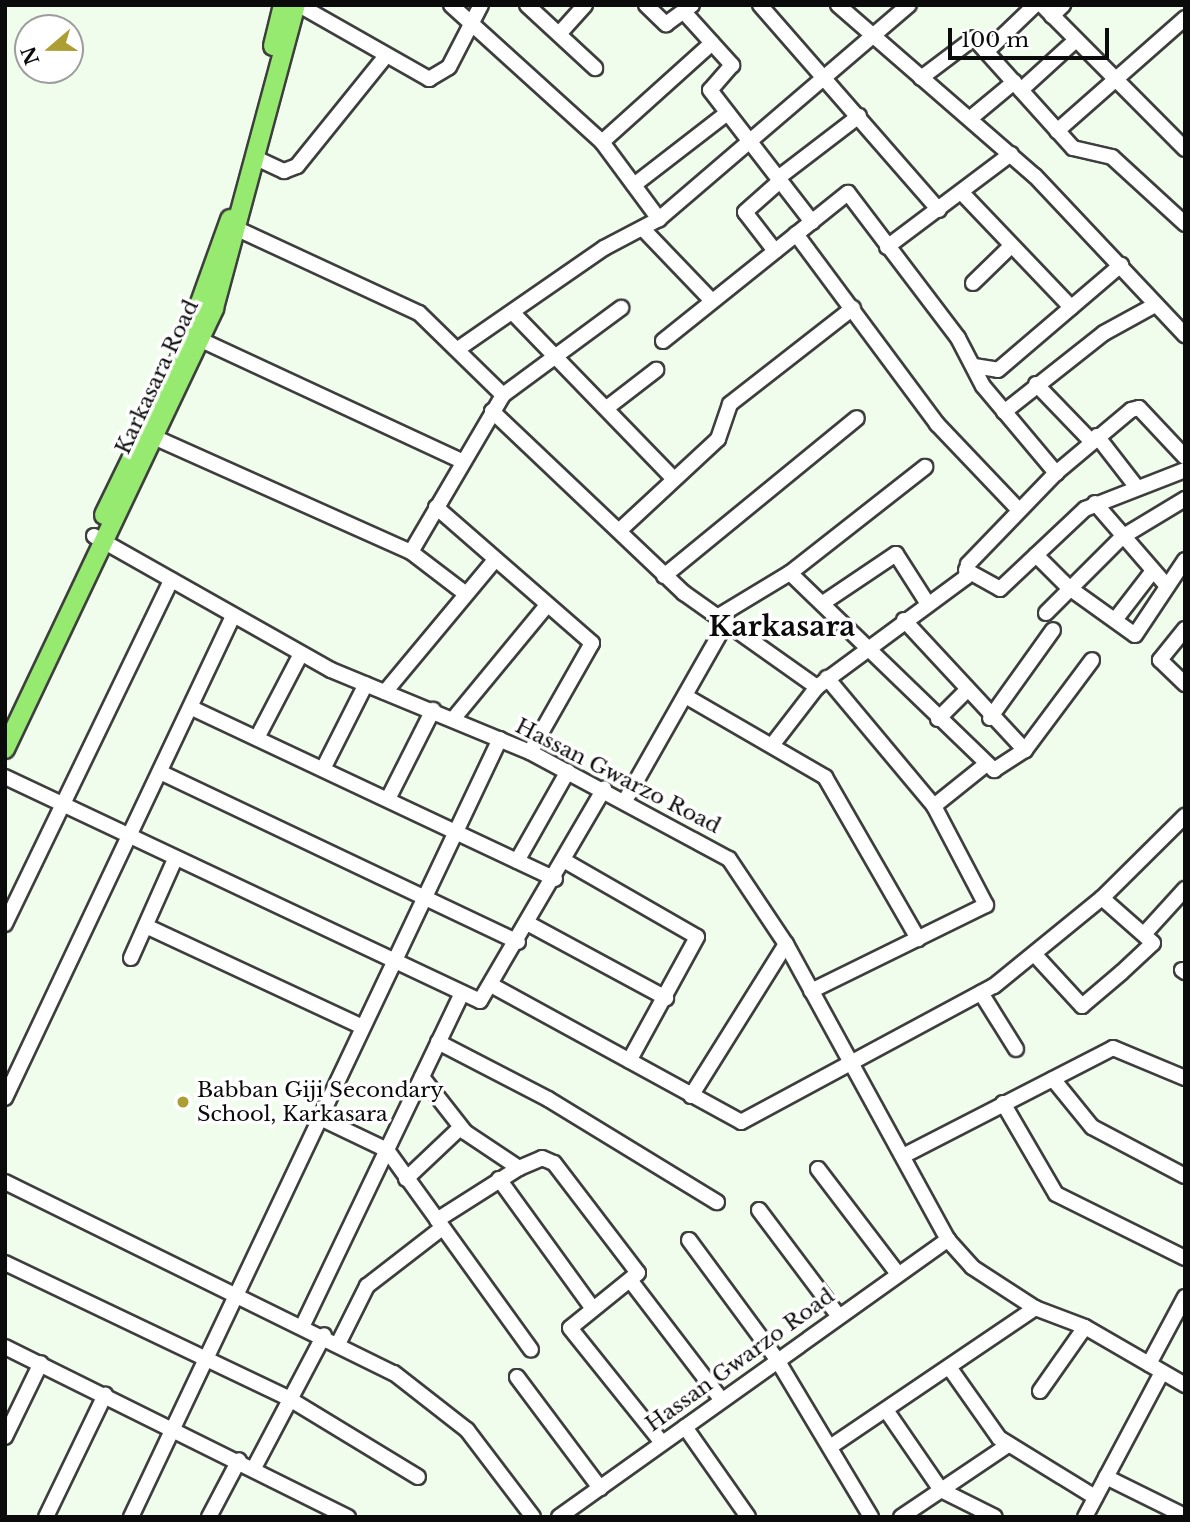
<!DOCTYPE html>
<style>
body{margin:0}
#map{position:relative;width:1190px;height:1522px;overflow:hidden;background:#f1fdec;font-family:"Libre Baskerville",serif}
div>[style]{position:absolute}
.roads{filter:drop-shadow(2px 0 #3e3e3e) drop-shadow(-2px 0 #3e3e3e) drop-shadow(0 2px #3e3e3e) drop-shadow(0 -2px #3e3e3e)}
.minor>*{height:14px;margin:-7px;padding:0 7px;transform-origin:7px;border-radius:7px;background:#fff}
.major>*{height:18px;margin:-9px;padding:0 9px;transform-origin:9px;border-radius:9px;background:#96ea6f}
.dots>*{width:19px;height:19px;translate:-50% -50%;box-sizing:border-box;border:4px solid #fff;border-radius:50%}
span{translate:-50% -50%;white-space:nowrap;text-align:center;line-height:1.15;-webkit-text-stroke:7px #fff;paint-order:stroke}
.street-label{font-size:21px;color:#0b0b0b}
.poi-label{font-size:21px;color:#0b0b0b}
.left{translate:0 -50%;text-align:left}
.district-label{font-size:28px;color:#0b0b0b;font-weight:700}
.frame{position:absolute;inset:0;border:7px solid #0b0b0b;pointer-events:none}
.north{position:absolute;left:14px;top:14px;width:70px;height:70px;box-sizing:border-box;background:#fff;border:2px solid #9d9d9d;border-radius:50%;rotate:250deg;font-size:19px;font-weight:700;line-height:28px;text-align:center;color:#0b0b0b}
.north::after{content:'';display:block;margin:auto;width:24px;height:32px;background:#ac9e33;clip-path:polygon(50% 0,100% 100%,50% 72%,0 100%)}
.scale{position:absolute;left:948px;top:28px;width:161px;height:32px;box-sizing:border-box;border:4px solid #0b0b0b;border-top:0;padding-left:9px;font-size:21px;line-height:24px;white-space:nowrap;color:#0b0b0b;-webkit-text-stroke:5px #fff;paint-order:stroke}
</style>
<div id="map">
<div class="roads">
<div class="minor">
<i style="left:299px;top:5px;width:150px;rotate:29.6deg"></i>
<i style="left:429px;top:79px;width:23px;rotate:-31deg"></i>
<i style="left:449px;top:67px;width:70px;rotate:-62.7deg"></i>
<i style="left:451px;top:5px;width:204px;rotate:42.2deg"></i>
<i style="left:602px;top:142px;width:96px;rotate:53.5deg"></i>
<i style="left:527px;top:5px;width:93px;rotate:42.8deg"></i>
<i style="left:646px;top:5px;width:28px;rotate:44deg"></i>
<i style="left:666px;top:24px;width:32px;rotate:-36deg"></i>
<i style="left:760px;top:5px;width:272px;rotate:48.9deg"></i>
<i style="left:838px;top:5px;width:261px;rotate:41deg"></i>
<i style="left:1035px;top:176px;width:219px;rotate:46.7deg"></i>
<i style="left:1042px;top:5px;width:203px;rotate:45.2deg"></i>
<i style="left:684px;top:12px;width:72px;rotate:47.8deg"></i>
<i style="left:732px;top:65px;width:33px;rotate:131deg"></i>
<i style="left:710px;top:90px;width:167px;rotate:52.3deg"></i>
<i style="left:1052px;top:16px;width:16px;rotate:-45deg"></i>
<i style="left:559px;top:34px;width:39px;rotate:-48deg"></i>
<i style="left:986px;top:52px;width:68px;rotate:-43.8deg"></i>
<i style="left:921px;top:78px;width:66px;rotate:-37deg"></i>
<i style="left:974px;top:38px;width:148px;rotate:48deg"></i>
<i style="left:1073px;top:148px;width:40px;rotate:13deg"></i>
<i style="left:1112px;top:157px;width:99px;rotate:42.5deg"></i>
<i style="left:1021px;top:90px;width:74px;rotate:-42.3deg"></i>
<i style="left:972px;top:117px;width:55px;rotate:-39.8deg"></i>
<i style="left:1057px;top:131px;width:171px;rotate:-41.4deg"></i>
<i style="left:602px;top:142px;width:148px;rotate:-42deg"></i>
<i style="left:258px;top:159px;width:29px;rotate:25deg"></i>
<i style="left:284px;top:171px;width:14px;rotate:-21deg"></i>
<i style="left:297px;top:166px;width:140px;rotate:-51.1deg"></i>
<i style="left:778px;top:178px;width:102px;rotate:-37.4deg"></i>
<i style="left:634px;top:185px;width:118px;rotate:-37.7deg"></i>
<i style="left:962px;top:193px;width:158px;rotate:46.3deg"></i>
<i style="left:229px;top:225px;width:209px;rotate:24.9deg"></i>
<i style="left:419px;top:313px;width:117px;rotate:44.3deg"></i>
<i style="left:644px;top:230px;width:98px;rotate:46.2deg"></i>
<i style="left:796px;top:234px;width:237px;rotate:53.4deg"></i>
<i style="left:937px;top:424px;width:119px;rotate:46.4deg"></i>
<i style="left:887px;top:247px;width:155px;rotate:-36.9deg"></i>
<i style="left:775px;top:251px;width:49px;rotate:-127.6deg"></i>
<i style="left:745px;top:212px;width:47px;rotate:-41.5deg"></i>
<i style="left:973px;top:283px;width:53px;rotate:-44.2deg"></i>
<i style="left:513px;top:313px;width:231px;rotate:45.9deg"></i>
<i style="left:201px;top:340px;width:288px;rotate:24.9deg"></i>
<i style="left:663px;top:341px;width:237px;rotate:-38.7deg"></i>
<i style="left:848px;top:193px;width:182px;rotate:52.8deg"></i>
<i style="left:958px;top:338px;width:54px;rotate:62.5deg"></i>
<i style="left:983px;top:386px;width:114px;rotate:50deg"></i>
<i style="left:458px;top:349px;width:178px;rotate:-34.7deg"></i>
<i style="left:604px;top:248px;width:62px;rotate:-27.8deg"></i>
<i style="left:659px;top:219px;width:329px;rotate:-40.6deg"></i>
<i style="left:974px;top:366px;width:24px;rotate:9deg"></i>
<i style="left:998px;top:370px;width:162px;rotate:-40.5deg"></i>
<i style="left:1036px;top:384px;width:79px;rotate:46deg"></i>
<i style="left:608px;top:407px;width:61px;rotate:-37.6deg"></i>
<i style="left:492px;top:411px;width:265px;rotate:43.5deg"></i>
<i style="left:684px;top:593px;width:163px;rotate:35.3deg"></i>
<i style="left:1004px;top:412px;width:127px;rotate:-38.3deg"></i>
<i style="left:1104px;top:333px;width:58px;rotate:-28.8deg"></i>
<i style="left:1097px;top:436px;width:62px;rotate:52.2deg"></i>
<i style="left:156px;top:438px;width:279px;rotate:24.1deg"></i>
<i style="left:411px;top:552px;width:69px;rotate:37.4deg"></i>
<i style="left:1095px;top:503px;width:110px;rotate:49.1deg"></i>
<i style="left:436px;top:507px;width:207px;rotate:41.1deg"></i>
<i style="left:592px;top:643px;width:125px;rotate:119.6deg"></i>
<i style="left:620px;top:530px;width:134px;rotate:-42.9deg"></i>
<i style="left:718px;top:439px;width:37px;rotate:-71deg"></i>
<i style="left:730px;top:404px;width:156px;rotate:-38deg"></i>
<i style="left:94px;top:536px;width:272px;rotate:29.5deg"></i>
<i style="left:331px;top:670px;width:215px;rotate:22.4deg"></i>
<i style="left:530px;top:752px;width:226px;rotate:28.3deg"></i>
<i style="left:729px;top:859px;width:102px;rotate:56.2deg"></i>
<i style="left:786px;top:944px;width:337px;rotate:61.3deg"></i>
<i style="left:948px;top:1240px;width:36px;rotate:48deg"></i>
<i style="left:972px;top:1267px;width:75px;rotate:33.1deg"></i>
<i style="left:1035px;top:1308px;width:53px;rotate:20.8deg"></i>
<i style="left:1085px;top:1327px;width:116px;rotate:30.1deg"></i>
<i style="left:411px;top:552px;width:182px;rotate:-59.6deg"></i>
<i style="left:503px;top:395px;width:147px;rotate:-36.4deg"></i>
<i style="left:1036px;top:555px;width:45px;rotate:45deg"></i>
<i style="left:1068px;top:587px;width:82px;rotate:35.6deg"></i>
<i style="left:1135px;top:635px;width:90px;rotate:-56.3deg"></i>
<i style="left:966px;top:570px;width:39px;rotate:29deg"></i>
<i style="left:1000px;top:589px;width:117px;rotate:-43.3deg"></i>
<i style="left:1085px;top:509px;width:107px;rotate:-21.3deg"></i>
<i style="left:790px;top:573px;width:284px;rotate:44deg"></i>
<i style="left:994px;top:770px;width:37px;rotate:-33deg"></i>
<i style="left:1025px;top:750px;width:112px;rotate:-53.3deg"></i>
<i style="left:664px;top:576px;width:249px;rotate:-39.3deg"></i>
<i style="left:823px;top:603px;width:88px;rotate:-33.9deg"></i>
<i style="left:896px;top:554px;width:59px;rotate:57.4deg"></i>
<i style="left:1046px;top:613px;width:107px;rotate:-45deg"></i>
<i style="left:1122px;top:537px;width:74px;rotate:-31.1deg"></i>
<i style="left:717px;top:617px;width:85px;rotate:-31.1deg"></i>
<i style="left:790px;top:573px;width:172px;rotate:-38.1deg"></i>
<i style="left:904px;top:620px;width:178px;rotate:47.1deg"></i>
<i style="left:1115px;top:620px;width:61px;rotate:-52.4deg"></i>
<i style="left:1185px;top:629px;width:40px;rotate:129deg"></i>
<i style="left:1160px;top:660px;width:35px;rotate:44deg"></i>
<i style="left:385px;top:692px;width:172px;rotate:-50.2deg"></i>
<i style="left:687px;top:697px;width:160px;rotate:30.1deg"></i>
<i style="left:825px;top:777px;width:187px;rotate:60.1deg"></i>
<i style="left:194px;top:709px;width:399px;rotate:25.2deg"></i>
<i style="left:454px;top:718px;width:146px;rotate:-50.5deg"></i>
<i style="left:990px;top:718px;width:108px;rotate:-54.4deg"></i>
<i style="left:938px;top:719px;width:40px;rotate:-45deg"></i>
<i style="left:257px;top:738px;width:95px;rotate:-62.4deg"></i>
<i style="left:773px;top:744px;width:72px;rotate:-52.3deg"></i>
<i style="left:817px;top:687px;width:185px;rotate:-36.4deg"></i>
<i style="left:966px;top:577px;width:13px;rotate:-81deg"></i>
<i style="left:968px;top:564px;width:127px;rotate:-46deg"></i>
<i style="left:1056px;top:473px;width:98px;rotate:-40deg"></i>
<i style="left:1131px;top:410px;width:8px;rotate:-14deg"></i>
<i style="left:1139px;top:408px;width:67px;rotate:46.8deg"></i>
<i style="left:323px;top:769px;width:95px;rotate:-63.2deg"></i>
<i style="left:162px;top:773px;width:394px;rotate:25.4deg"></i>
<i style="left:5px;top:777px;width:525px;rotate:25.25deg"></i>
<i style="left:480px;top:1001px;width:246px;rotate:-59.7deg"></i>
<i style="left:388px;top:799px;width:100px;rotate:-63.2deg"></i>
<i style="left:626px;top:799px;width:202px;rotate:-60.4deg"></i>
<i style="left:934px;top:806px;width:64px;rotate:-38.7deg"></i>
<i style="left:517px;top:861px;width:103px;rotate:-60.5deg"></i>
<i style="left:565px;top:861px;width:152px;rotate:29.9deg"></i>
<i style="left:697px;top:937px;width:141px;rotate:118.7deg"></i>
<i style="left:5px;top:924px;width:382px;rotate:-64.2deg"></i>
<i style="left:529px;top:924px;width:156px;rotate:28.4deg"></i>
<i style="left:146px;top:926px;width:236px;rotate:25deg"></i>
<i style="left:1144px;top:934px;width:61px;rotate:-47.7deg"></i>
<i style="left:1036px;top:956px;width:68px;rotate:47.4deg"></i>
<i style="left:1082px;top:1006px;width:52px;rotate:-40.4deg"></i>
<i style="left:1122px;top:972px;width:42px;rotate:-43.1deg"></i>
<i style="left:1153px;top:943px;width:68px;rotate:-138.6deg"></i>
<i style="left:131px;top:958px;width:108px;rotate:-66deg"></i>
<i style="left:1182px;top:970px;width:4px;rotate:34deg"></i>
<i style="left:493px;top:986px;width:283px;rotate:28.7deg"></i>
<i style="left:741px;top:1122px;width:287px;rotate:-28.3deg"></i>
<i style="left:994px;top:986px;width:139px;rotate:-39.2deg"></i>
<i style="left:1102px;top:898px;width:117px;rotate:-44.7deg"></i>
<i style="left:811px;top:991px;width:195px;rotate:-26.2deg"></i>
<i style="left:986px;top:905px;width:112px;rotate:-117.7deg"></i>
<i style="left:934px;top:806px;width:167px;rotate:-129.9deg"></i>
<i style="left:981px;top:993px;width:66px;rotate:58deg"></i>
<i style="left:438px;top:1042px;width:124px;rotate:27.4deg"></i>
<i style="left:548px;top:1099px;width:198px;rotate:31.4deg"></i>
<i style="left:422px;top:1077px;width:70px;rotate:52deg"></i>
<i style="left:465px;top:1132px;width:65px;rotate:33.7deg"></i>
<i style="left:1053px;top:1079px;width:62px;rotate:50.9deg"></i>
<i style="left:1092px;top:1127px;width:105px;rotate:27.8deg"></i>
<i style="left:691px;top:1096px;width:179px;rotate:-58deg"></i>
<i style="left:5px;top:1098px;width:533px;rotate:-64.68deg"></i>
<i style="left:1003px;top:1103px;width:105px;rotate:59.8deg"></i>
<i style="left:1056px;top:1194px;width:144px;rotate:26.4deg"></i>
<i style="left:320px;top:1118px;width:74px;rotate:25.5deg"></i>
<i style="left:387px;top:1150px;width:246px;rotate:54.2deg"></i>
<i style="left:903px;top:1156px;width:236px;rotate:-27.2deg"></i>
<i style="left:1113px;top:1048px;width:78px;rotate:22.6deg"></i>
<i style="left:818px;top:1169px;width:132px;rotate:52.7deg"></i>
<i style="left:406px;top:1179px;width:74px;rotate:-43.4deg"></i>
<i style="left:499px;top:1179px;width:160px;rotate:54.1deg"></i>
<i style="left:5px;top:1182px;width:433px;rotate:26.2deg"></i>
<i style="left:394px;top:1373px;width:93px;rotate:38deg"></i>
<i style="left:467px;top:1430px;width:109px;rotate:52.8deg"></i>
<i style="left:759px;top:1210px;width:130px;rotate:53.1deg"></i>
<i style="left:437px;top:1220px;width:97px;rotate:-32.4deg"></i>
<i style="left:519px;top:1168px;width:25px;rotate:-23deg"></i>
<i style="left:542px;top:1158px;width:13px;rotate:23deg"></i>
<i style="left:554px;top:1163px;width:138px;rotate:52.6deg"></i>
<i style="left:638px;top:1273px;width:87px;rotate:141deg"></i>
<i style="left:570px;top:1328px;width:147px;rotate:51.3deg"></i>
<i style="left:689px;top:1240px;width:147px;rotate:53.6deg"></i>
<i style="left:776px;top:1358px;width:185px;rotate:59.1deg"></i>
<i style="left:5px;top:1263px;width:314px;rotate:25.5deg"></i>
<i style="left:288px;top:1398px;width:152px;rotate:31.3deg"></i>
<i style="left:630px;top:1280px;width:150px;rotate:52.6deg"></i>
<i style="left:303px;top:1325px;width:368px;rotate:-64.4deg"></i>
<i style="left:339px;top:1342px;width:63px;rotate:-63.4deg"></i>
<i style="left:367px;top:1286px;width:95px;rotate:-37.7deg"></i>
<i style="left:5px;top:1347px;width:383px;rotate:26.4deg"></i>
<i style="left:1149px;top:1364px;width:76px;rotate:-61.8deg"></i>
<i style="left:949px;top:1367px;width:87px;rotate:54.8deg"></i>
<i style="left:999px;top:1438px;width:113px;rotate:31.6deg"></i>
<i style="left:517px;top:1377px;width:139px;rotate:53.2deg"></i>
<i style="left:1040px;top:1391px;width:78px;rotate:-54.9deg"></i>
<i style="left:886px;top:1410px;width:97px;rotate:55.5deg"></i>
<i style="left:941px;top:1490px;width:60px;rotate:26.6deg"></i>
<i style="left:685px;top:1427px;width:110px;rotate:55deg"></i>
<i style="left:5px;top:1437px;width:82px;rotate:-64.1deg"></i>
<i style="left:830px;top:1447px;width:248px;rotate:-34.1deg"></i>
<i style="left:254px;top:1468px;width:150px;rotate:-62.2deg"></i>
<i style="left:1106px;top:1477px;width:88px;rotate:26.3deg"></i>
<i style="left:46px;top:1517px;width:136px;rotate:-64.2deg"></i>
<i style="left:131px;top:1517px;width:861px;rotate:-64.63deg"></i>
<i style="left:209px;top:1517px;width:64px;rotate:-62.2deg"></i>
<i style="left:559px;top:1517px;width:478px;rotate:-35.5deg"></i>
<i style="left:901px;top:1517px;width:129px;rotate:-33.9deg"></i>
<i style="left:1085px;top:1517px;width:164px;rotate:-62deg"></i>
</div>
<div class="major">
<i style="left:273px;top:46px;width:42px;rotate:-76.3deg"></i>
<i style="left:104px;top:515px;width:171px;rotate:-64deg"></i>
<i style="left:179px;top:361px;width:151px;rotate:-70.2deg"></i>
<i style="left:5px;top:749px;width:488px;rotate:-64.6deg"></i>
<i style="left:214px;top:308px;width:314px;rotate:-74.9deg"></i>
</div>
</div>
<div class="dots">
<i style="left:183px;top:1102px;background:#ac9e33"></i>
</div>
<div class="street-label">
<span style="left:157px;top:377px;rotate:-65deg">Karkasara Road</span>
<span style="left:618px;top:776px;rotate:27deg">Hassan Gwarzo Road</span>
<span style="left:740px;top:1360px;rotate:-36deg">Hassan Gwarzo Road</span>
</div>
<div class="poi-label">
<span class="left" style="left:197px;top:1102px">Babban Giji Secondary<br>School, Karkasara</span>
</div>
<div class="district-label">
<span style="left:782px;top:627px">Karkasara</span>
</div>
<div class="frame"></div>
<div class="north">N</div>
<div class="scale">100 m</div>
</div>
